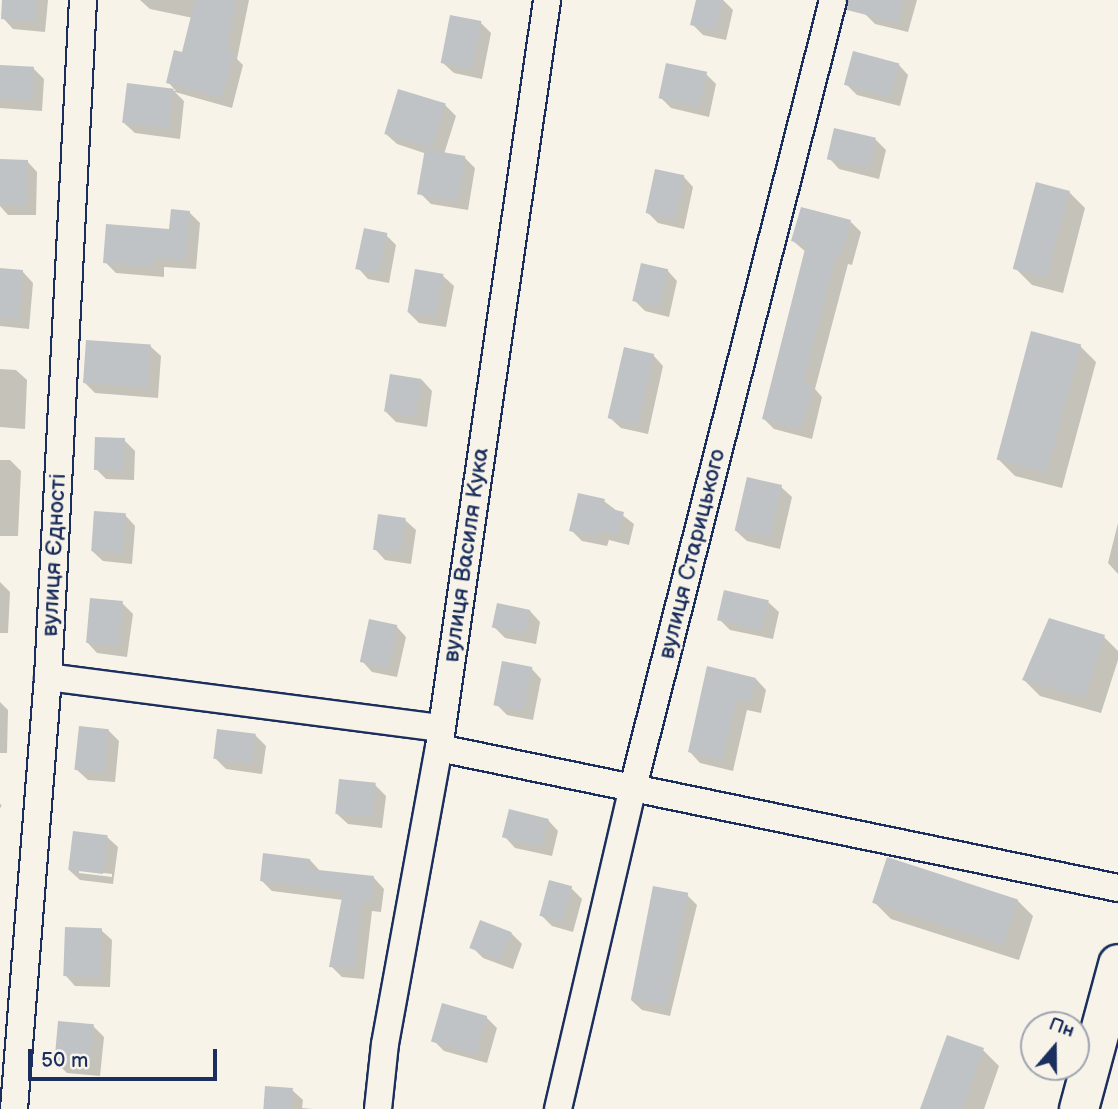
<!DOCTYPE html>
<meta charset="utf-8">
<style>
body{margin:0}
#map{position:relative;width:1118px;height:1109px;overflow:hidden;background:#f7f3e8;font-family:"Balsamiq Sans",sans-serif}
div>[style]{position:absolute}
.shadow>*{inset:0;background:#0003;transform-origin:0 0}
.building>*{inset:0;background:#c0c3c5;transform-origin:0 0}
.roads{filter:drop-shadow(2px 0 #1b2f5e) drop-shadow(-2px 0 #1b2f5e) drop-shadow(0 2px #1b2f5e) drop-shadow(0 -2px #1b2f5e)}
.street>*{height:26px;margin:-13px;padding:0 13px;transform-origin:13px;border-radius:13px;background:#f7f3e8}
.primary>*{height:38px;margin:-19px;padding:0 19px;transform-origin:19px;border-radius:19px;background:#f7f3e8}
span{translate:-50% -50%;white-space:nowrap;text-align:center;line-height:1.15;-webkit-text-stroke:5px #f7f3e8;paint-order:stroke}
.street-label{font-size:23px;color:#1b2f5e}
.north{position:absolute;left:1020px;top:1011px;width:70px;height:70px;box-sizing:border-box;background:#f7f3e8;border:2px solid #9fa5b1;border-radius:50%;rotate:20deg;font-size:19px;font-weight:700;line-height:28px;text-align:center;color:#1b2f5e}
.north::after{content:'';display:block;margin:auto;width:24px;height:32px;background:#1b2f5e;clip-path:polygon(50% 0,100% 100%,50% 72%,0 100%)}
.scale{position:absolute;left:28px;top:1049px;width:189px;height:32px;box-sizing:border-box;border:4px solid #1b2f5e;border-top:0;padding-left:9px;font-size:21px;line-height:24px;white-space:nowrap;color:#1b2f5e;-webkit-text-stroke:5px #f7f3e8;paint-order:stroke}
</style>
<div id="map">
<div class="shadow">
<i style="clip-path:polygon(4px 0,48px 0,45px 32px,13px 29px,3px 18px)"></i>
<i style="clip-path:polygon(140px 0,249px 0,237px 59px,243px 65px,232px 108px,175px 92px,184px 101px,180px 139px,135px 133px,124px 123px,129px 85px,176px 91px,168px 82px,184px 55px,193px 18px,150px 9px)"></i>
<i style="clip-path:polygon(697px 0,723px 0,733px 10px,726px 40px,703px 35px,692px 24px)"></i>
<i style="clip-path:polygon(868px 0,917px 0,908px 32px,875px 24px,865px 14px)"></i>
<i style="clip-path:polygon(480px 22px,491px 33px,482px 79px,454px 73px,443px 63px)"></i>
<i style="clip-path:polygon(898px 64px,908px 75px,900px 106px,857px 95px,846px 84px)"></i>
<i style="clip-path:polygon(0 67px,34px 69px,44px 79px,42px 111px,0 108px)"></i>
<i style="clip-path:polygon(706px 74px,716px 84px,709px 117px,671px 108px,660px 97px)"></i>
<i style="clip-path:polygon(445px 105px,456px 116px,444px 154px,464px 157px,475px 168px,468px 210px,431px 204px,420px 193px,427px 154px,397px 144px,386px 134px)"></i>
<i style="clip-path:polygon(836px 130px,876px 140px,886px 150px,879px 179px,839px 169px,829px 158px)"></i>
<i style="clip-path:polygon(0 160px,27px 161px,37px 172px,36px 215px,8px 215px,0 206px)"></i>
<i style="clip-path:polygon(683px 176px,693px 187px,684px 229px,658px 223px,647px 212px)"></i>
<i style="clip-path:polygon(1069px 192px,1085px 208px,1063px 293px,1032px 285px,1016px 269px)"></i>
<i style="clip-path:polygon(189px 212px,200px 223px,196px 269px,164px 267px,164px 277px,116px 273px,105px 262px,171px 231px)"></i>
<i style="clip-path:polygon(851px 222px,861px 232px,852px 265px,848px 264px,815px 389px,822px 397px,812px 439px,774px 429px,764px 419px,806px 252px,793px 241px)"></i>
<i style="clip-path:polygon(386px 235px,396px 245px,389px 283px,368px 279px,358px 268px)"></i>
<i style="clip-path:polygon(0 270px,23px 272px,33px 283px,29px 329px,0 326px)"></i>
<i style="clip-path:polygon(667px 270px,677px 281px,669px 317px,645px 311px,635px 301px)"></i>
<i style="clip-path:polygon(443px 276px,454px 286px,446px 327px,419px 323px,408px 312px)"></i>
<i style="clip-path:polygon(150px 346px,161px 356px,158px 398px,95px 393px,85px 383px)"></i>
<i style="clip-path:polygon(1080px 346px,1096px 362px,1062px 488px,1015px 476px,999px 460px)"></i>
<i style="clip-path:polygon(653px 355px,663px 366px,648px 434px,621px 428px,610px 418px)"></i>
<i style="clip-path:polygon(0 369px,16px 370px,27px 380px,25px 429px,0 427px)"></i>
<i style="clip-path:polygon(422px 380px,432px 391px,427px 427px,396px 422px,386px 412px)"></i>
<i style="clip-path:polygon(124px 440px,135px 451px,134px 480px,106px 479px,96px 469px)"></i>
<i style="clip-path:polygon(0 460px,10px 460px,21px 471px,18px 536px,0 536px)"></i>
<i style="clip-path:polygon(781px 487px,792px 497px,780px 549px,747px 541px,736px 531px)"></i>
<i style="clip-path:polygon(604px 501px,634px 524px,629px 545px,609px 540px,607px 546px,582px 541px,571px 530px)"></i>
<i style="clip-path:polygon(125px 515px,135px 526px,132px 564px,103px 561px,92px 551px)"></i>
<i style="clip-path:polygon(405px 520px,416px 530px,411px 564px,385px 560px,375px 549px)"></i>
<i style="clip-path:polygon(1118px 523px,1118px 574px,1108px 563px)"></i>
<i style="clip-path:polygon(0 582px,10px 592px,8px 633px,0 633px)"></i>
<i style="clip-path:polygon(768px 602px,779px 612px,773px 639px,730px 630px,719px 619px)"></i>
<i style="clip-path:polygon(122px 603px,133px 614px,127px 657px,97px 653px,87px 642px)"></i>
<i style="clip-path:polygon(530px 611px,540px 622px,536px 644px,505px 638px,495px 628px)"></i>
<i style="clip-path:polygon(396px 626px,406px 637px,397px 677px,372px 672px,362px 661px)"></i>
<i style="clip-path:polygon(1104px 637px,1118px 651px,1118px 660px,1101px 713px,1040px 696px,1024px 680px)"></i>
<i style="clip-path:polygon(531px 668px,541px 679px,533px 720px,507px 715px,496px 704px)"></i>
<i style="clip-path:polygon(756px 679px,766px 690px,761px 713px,747px 710px,733px 771px,700px 763px,690px 752px)"></i>
<i style="clip-path:polygon(0 702px,8px 710px,7px 753px,0 753px)"></i>
<i style="clip-path:polygon(108px 730px,119px 741px,115px 782px,88px 780px,77px 770px)"></i>
<i style="clip-path:polygon(255px 735px,266px 746px,262px 774px,226px 769px,215px 758px)"></i>
<i style="clip-path:polygon(375px 785px,386px 796px,382px 828px,348px 824px,337px 814px)"></i>
<i style="left:0;top:804px;width:2px;height:46px;rotate:27deg"></i>
<i style="clip-path:polygon(548px 820px,558px 831px,552px 856px,515px 848px,505px 837px)"></i>
<i style="clip-path:polygon(evenodd,107px 837px,118px 847px,113px 884px,80px 880px,69px 870px,107px 837px,79px 870px,112px 874px,112px 877px,79px 873px,79px 870px)"></i>
<i style="clip-path:polygon(310px 860px,321px 872px,374px 878px,384px 889px,381px 912px,372px 911px,364px 979px,342px 977px,331px 966px,343px 900px,272px 891px,262px 881px)"></i>
<i style="clip-path:polygon(571px 888px,582px 899px,573px 932px,552px 926px,541px 915px)"></i>
<i style="clip-path:polygon(687px 895px,697px 905px,670px 1016px,642px 1010px,631px 1000px)"></i>
<i style="clip-path:polygon(1017px 900px,1033px 916px,1019px 960px,891px 919px,875px 903px)"></i>
<i style="clip-path:polygon(101px 930px,112px 940px,110px 987px,75px 986px,65px 975px)"></i>
<i style="clip-path:polygon(511px 933px,522px 944px,513px 969px,483px 958px,472px 947px)"></i>
<i style="clip-path:polygon(486px 1017px,497px 1028px,487px 1063px,444px 1051px,433px 1040px)"></i>
<i style="clip-path:polygon(93px 1026px,104px 1037px,100px 1076px,67px 1073px,56px 1062px)"></i>
<i style="clip-path:polygon(983px 1050px,999px 1066px,984px 1109px,922px 1109px)"></i>
<i style="clip-path:polygon(292px 1090px,303px 1100px,302px 1108px,313px 1109px,265px 1109px)"></i>
</div>
<div class="building">
<i style="clip-path:polygon(2px 0,37px 0,35px 22px,1px 19px)"></i>
<i style="clip-path:polygon(195px 0,236px 0,227px 51px,234px 53px,222px 98px,166px 83px,174px 50px,182px 52px)"></i>
<i style="clip-path:polygon(696px 0,723px 0,716px 31px,690px 25px)"></i>
<i style="clip-path:polygon(848px 0,904px 0,898px 23px,847px 10px)"></i>
<i style="left:450px;top:15px;width:32px;height:49px;rotate:11deg"></i>
<i style="left:853px;top:51px;width:48px;height:35px;rotate:15deg"></i>
<i style="left:666px;top:63px;width:42px;height:36px;rotate:12deg"></i>
<i style="left:0;top:65px;width:34px;height:34px;rotate:3deg"></i>
<i style="left:127px;top:83px;width:47px;height:40px;rotate:7deg"></i>
<i style="left:398px;top:89px;width:50px;height:47px;rotate:17deg"></i>
<i style="left:834px;top:128px;width:43px;height:32px;rotate:13deg"></i>
<i style="left:425px;top:149px;width:41px;height:46px;rotate:10deg"></i>
<i style="left:0;top:159px;width:28px;height:46px;rotate:2deg"></i>
<i style="left:655px;top:169px;width:30px;height:45px;rotate:12deg"></i>
<i style="left:1036px;top:182px;width:35px;height:90px;rotate:15deg"></i>
<i style="clip-path:polygon(801px 207px,851px 220px,842px 255px,837px 254px,803px 383px,813px 385px,801px 429px,762px 419px,806px 245px,791px 241px)"></i>
<i style="clip-path:polygon(171px 209px,190px 211px,186px 260px,154px 257px,154px 267px,103px 263px,106px 224px,169px 229px)"></i>
<i style="left:364px;top:228px;width:24px;height:42px;rotate:12deg"></i>
<i style="left:641px;top:263px;width:28px;height:39px;rotate:13deg"></i>
<i style="clip-path:polygon(0 268px,23px 270px,19px 319px,0 317px)"></i>
<i style="left:415px;top:269px;width:29px;height:44px;rotate:10deg"></i>
<i style="left:1031px;top:331px;width:52px;height:133px;rotate:15deg"></i>
<i style="left:86px;top:340px;width:65px;height:43px;rotate:4deg"></i>
<i style="left:624px;top:347px;width:31px;height:73px;rotate:13deg"></i>
<i style="left:390px;top:374px;width:32px;height:38px;rotate:9deg"></i>
<i style="left:95px;top:437px;width:30px;height:33px;rotate:2deg"></i>
<i style="left:747px;top:477px;width:36px;height:55px;rotate:13deg"></i>
<i style="clip-path:polygon(578px 493px,605px 499px,603px 507px,624px 512px,619px 535px,598px 530px,597px 537px,569px 531px)"></i>
<i style="left:94px;top:511px;width:32px;height:40px;rotate:4deg"></i>
<i style="left:378px;top:514px;width:28px;height:36px;rotate:8deg"></i>
<i style="left:724px;top:590px;width:46px;height:31px;rotate:13deg"></i>
<i style="left:90px;top:598px;width:33px;height:45px;rotate:5deg"></i>
<i style="left:497px;top:603px;width:34px;height:25px;rotate:12deg"></i>
<i style="clip-path:polygon(1049px 618px,1105px 635px,1085px 698px,1022px 680px)"></i>
<i style="left:369px;top:619px;width:29px;height:44px;rotate:12deg"></i>
<i style="left:502px;top:661px;width:31px;height:45px;rotate:11deg"></i>
<i style="clip-path:polygon(707px 666px,756px 678px,750px 703px,737px 700px,722px 761px,688px 752px)"></i>
<i style="left:79px;top:726px;width:30px;height:44px;rotate:6deg"></i>
<i style="left:217px;top:729px;width:39px;height:30px;rotate:7deg"></i>
<i style="left:339px;top:779px;width:37px;height:35px;rotate:6deg"></i>
<i style="left:509px;top:809px;width:41px;height:29px;rotate:14deg"></i>
<i style="left:73px;top:831px;width:35px;height:39px;rotate:7deg"></i>
<i style="clip-path:polygon(263px 853px,310px 859px,309px 869px,374px 876px,371px 902px,362px 901px,354px 969px,329px 967px,343px 892px,260px 881px)"></i>
<i style="left:887px;top:857px;width:138px;height:48px;rotate:18deg"></i>
<i style="left:549px;top:880px;width:24px;height:37px;rotate:15deg"></i>
<i style="left:653px;top:886px;width:36px;height:116px;rotate:11deg"></i>
<i style="left:480px;top:920px;width:34px;height:30px;rotate:21deg"></i>
<i style="left:65px;top:927px;width:37px;height:49px;rotate:2deg"></i>
<i style="left:442px;top:1003px;width:47px;height:40px;rotate:16deg"></i>
<i style="left:58px;top:1021px;width:36px;height:42px;rotate:5deg"></i>
<i style="clip-path:polygon(947px 1035px,984px 1048px,962px 1109px,920px 1109px)"></i>
<i style="left:265px;top:1086px;width:28px;height:23px;rotate:4deg"></i>
</div>
<div class="roads">
<div class="street">
<i style="left:48px;top:677px;width:395px;rotate:7.4deg"></i>
<i style="left:439px;top:748px;width:693px;rotate:11.65deg"></i>
<i style="left:14px;top:1109px;width:433px;rotate:-85.5deg"></i>
<i style="left:48px;top:677px;width:678px;rotate:-87.04deg"></i>
<i style="left:378px;top:1109px;width:65px;rotate:-83.9deg"></i>
<i style="left:385px;top:1044px;width:301px;rotate:-79.7deg"></i>
<i style="left:439px;top:748px;width:756px;rotate:-81.78deg"></i>
<i style="left:558px;top:1109px;width:326px;rotate:-76.9deg"></i>
<i style="left:632px;top:791px;width:816px;rotate:-75.74deg"></i>
</div>
<div class="primary">
<i style="left:1079px;top:1109px;width:150px;rotate:-74.9deg"></i>
</div>
</div>
<div class="street-label">
<span style="left:692px;top:554px;rotate:-76deg">вулиця Старицького</span>
<span style="left:54px;top:555px;rotate:-87deg">вулиця Єдності</span>
<span style="left:466px;top:555px;rotate:-82deg">вулиця Василя Кука</span>
</div>
<div class="north">Пн</div>
<div class="scale">50 m</div>
</div>
